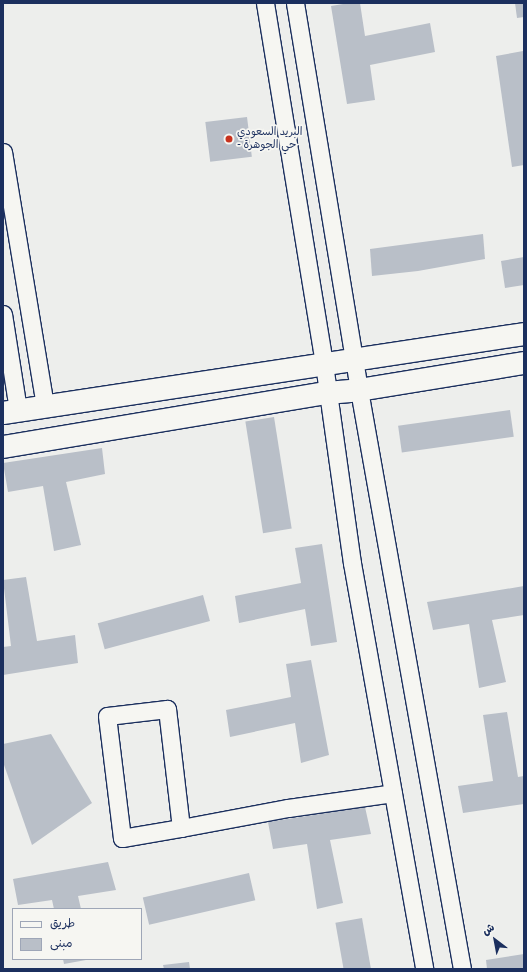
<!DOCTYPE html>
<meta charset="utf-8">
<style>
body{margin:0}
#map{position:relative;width:527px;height:972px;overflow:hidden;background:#edeeec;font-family:"Balsamiq Sans","Playpen Sans Arabic",sans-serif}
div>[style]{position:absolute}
.building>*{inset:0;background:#b9bfc8;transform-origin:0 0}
.roads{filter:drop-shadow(1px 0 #1b2f5e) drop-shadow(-1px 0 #1b2f5e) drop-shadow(0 1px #1b2f5e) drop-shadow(0 -1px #1b2f5e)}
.minor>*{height:17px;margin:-8.5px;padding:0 8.5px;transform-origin:8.5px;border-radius:8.5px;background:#f6f6f2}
.secondary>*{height:22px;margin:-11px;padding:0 11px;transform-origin:11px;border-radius:11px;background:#f6f6f2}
.dots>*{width:11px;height:11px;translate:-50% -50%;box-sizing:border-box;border:2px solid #f6f6f2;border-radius:50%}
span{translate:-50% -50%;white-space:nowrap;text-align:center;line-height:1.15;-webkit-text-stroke:3.5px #f6f6f2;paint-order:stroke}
.poi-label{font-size:11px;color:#1b2f5e}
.left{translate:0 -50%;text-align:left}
.frame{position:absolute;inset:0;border:4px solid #1b2f5e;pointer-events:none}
.legend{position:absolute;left:12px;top:908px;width:130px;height:52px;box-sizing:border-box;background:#f6f6f2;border:1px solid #9ea6b7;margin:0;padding:5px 7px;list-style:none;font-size:12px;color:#1b2f5e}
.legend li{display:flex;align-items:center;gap:8px;height:20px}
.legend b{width:20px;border:1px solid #9ea6b7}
.north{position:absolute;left:475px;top:920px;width:40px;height:40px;-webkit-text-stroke:3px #f6f6f2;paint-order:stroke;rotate:328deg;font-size:11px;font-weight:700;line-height:16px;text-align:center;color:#1b2f5e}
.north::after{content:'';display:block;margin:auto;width:14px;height:18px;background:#1b2f5e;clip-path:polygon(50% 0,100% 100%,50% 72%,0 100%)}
</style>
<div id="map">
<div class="building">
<i style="clip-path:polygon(349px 3px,360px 3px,365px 36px,430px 23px,435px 52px,370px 65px,375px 100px,347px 104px,331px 6px)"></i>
<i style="clip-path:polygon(515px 3px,524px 3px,524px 17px,517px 18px)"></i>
<i style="clip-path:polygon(523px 51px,524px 165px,512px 167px,496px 56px)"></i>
<i style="left:247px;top:117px;width:40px;height:42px;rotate:83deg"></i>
<i style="clip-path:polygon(483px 234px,485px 259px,418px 271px,372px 276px,370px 249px)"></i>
<i style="clip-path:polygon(524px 257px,524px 285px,505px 288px,501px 261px)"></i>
<i style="left:510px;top:410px;width:27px;height:113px;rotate:82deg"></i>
<i style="left:274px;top:417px;width:113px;height:29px;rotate:81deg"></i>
<i style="clip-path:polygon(102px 448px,105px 474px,66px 482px,81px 545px,54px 551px,43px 486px,8px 492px,3px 463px)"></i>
<i style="clip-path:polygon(322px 544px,337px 642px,311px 646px,305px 609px,239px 623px,235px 596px,301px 583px,295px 548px)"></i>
<i style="clip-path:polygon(26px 577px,37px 641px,75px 635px,78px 663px,3px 675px,3px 647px,11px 646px,3px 580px)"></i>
<i style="clip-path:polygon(524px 586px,524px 615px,492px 620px,506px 682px,479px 688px,469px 624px,433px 630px,427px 602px)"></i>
<i style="left:203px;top:595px;width:27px;height:109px;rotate:75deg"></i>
<i style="clip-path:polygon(311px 660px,329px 755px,301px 763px,295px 723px,230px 737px,226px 710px,291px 697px,286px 664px)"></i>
<i style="clip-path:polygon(507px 712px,518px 777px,524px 776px,524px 804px,463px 813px,458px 786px,493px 781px,483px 715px)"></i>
<i style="clip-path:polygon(51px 734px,92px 803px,32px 845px,3px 762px,3px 744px)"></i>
<i style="clip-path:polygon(365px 807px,371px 834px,330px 840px,343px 903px,317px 909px,307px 844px,273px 849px,268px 822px)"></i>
<i style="clip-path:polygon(108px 862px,116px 890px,78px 896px,81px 909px,54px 909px,52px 900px,18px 905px,13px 879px)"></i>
<i style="left:249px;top:873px;width:28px;height:109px;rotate:77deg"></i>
<i style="left:362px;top:918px;width:52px;height:27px;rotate:80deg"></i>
<i style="clip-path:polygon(524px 954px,524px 969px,487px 969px,486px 960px)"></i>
<i style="clip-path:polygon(63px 959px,86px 959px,86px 960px,64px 964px)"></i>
<i style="clip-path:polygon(189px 962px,190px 969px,164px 969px,163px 965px)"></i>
</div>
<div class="roads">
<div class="minor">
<i style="left:265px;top:3px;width:366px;rotate:80.7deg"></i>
<i style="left:324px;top:364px;width:201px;rotate:82deg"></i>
<i style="left:352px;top:563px;width:412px;rotate:79.9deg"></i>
<i style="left:295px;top:3px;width:392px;rotate:80.6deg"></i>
<i style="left:359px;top:390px;width:588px;rotate:79.91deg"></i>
<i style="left:3px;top:152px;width:257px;rotate:80.6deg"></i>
<i style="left:3px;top:314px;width:97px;rotate:81.1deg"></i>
<i style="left:181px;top:828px;width:120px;rotate:-96.7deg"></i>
<i style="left:167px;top:709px;width:60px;rotate:173.3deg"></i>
<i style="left:107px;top:716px;width:123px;rotate:83deg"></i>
<i style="left:122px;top:838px;width:60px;rotate:-9.6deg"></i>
<i style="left:181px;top:828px;width:109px;rotate:-10.6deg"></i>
<i style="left:288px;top:808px;width:106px;rotate:-8.1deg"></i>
</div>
<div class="secondary">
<i style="left:3px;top:413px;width:527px;rotate:-8.62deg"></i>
<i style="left:3px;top:447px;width:328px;rotate:-9.5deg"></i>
<i style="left:327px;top:393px;width:32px;rotate:-5deg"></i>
<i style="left:359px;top:390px;width:167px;rotate:-9.3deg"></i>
</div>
</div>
<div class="dots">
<i style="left:229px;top:139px;background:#c8321e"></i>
</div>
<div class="poi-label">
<span class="left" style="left:237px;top:139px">البريد السعودي<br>- حي الجوهرة</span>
</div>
<div class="frame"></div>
<ul class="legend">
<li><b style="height:5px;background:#f6f6f2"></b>طريق</li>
<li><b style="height:11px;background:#b9bfc8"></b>مبنى</li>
</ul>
<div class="north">ش</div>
</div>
